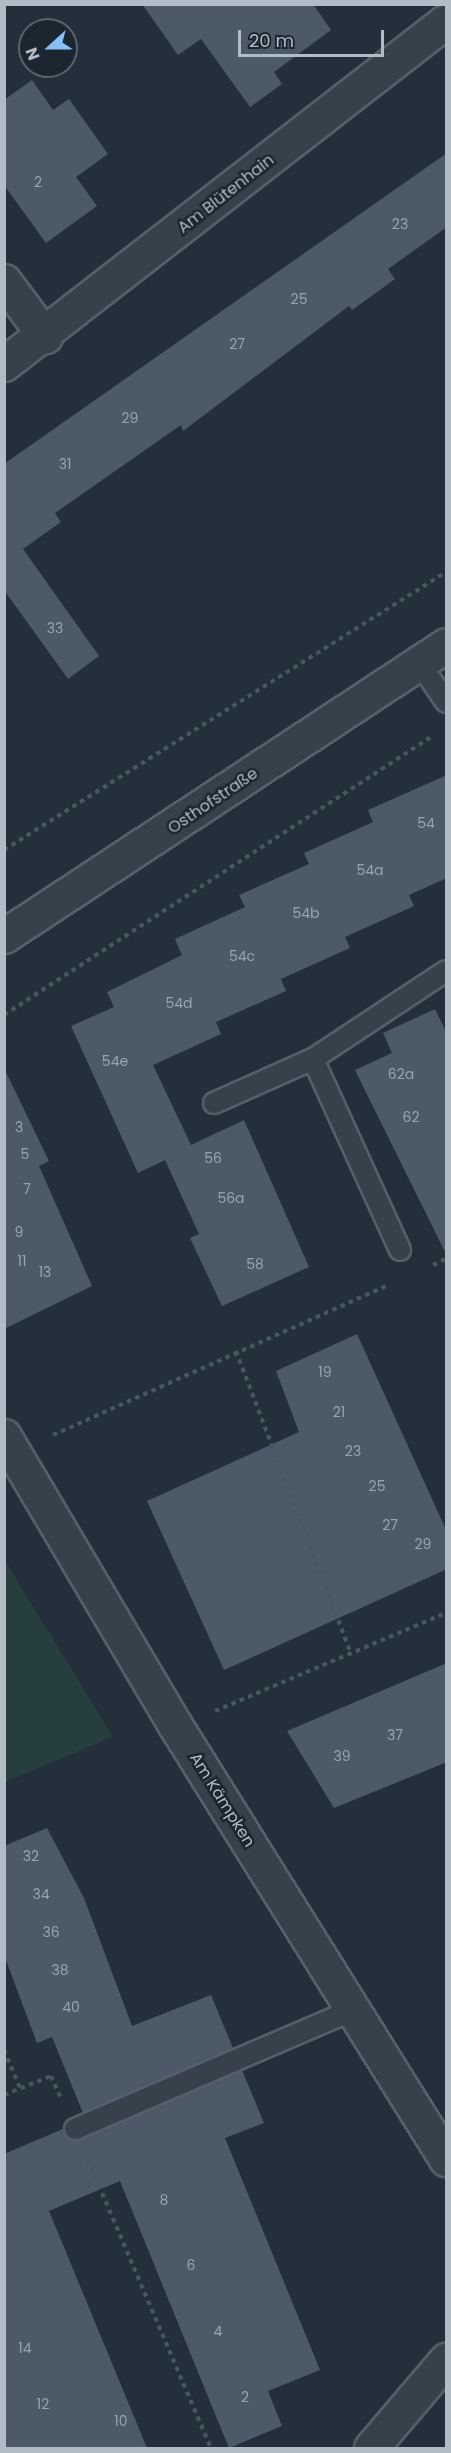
<!DOCTYPE html>
<meta charset="utf-8">
<style>
body{margin:0}
#map{position:relative;width:451px;height:2453px;overflow:hidden;background:#23303b;font-family:Poppins,sans-serif}
div>[style]{position:absolute}
.green>*{inset:0;background:#263e3d}
.building>*{inset:0;background:#4c5a67}
.path>*{height:4px;margin-top:-2px;transform-origin:0;background:repeating-linear-gradient(90deg,#445a5a 0 4.5px,transparent 0 9px)}
.roads{filter:drop-shadow(2px 0 #555f69) drop-shadow(-2px 0 #555f69) drop-shadow(0 2px #555f69) drop-shadow(0 -2px #555f69)}
.service>*{height:20px;margin:-10px;padding:0 10px;transform-origin:10px;border-radius:10px;background:#36414b}
.minor>*{height:33px;margin:-16.5px;padding:0 16.5px;transform-origin:16.5px;border-radius:16.5px;background:#36414b}
.tertiary>*{height:33px;margin:-16.5px;padding:0 16.5px;transform-origin:16.5px;border-radius:16.5px;background:#36414b}
span{translate:-50% -50%;white-space:nowrap;text-align:center;line-height:1.15;-webkit-text-stroke:5px #1c2630;paint-order:stroke}
.number-label{font-size:14px;color:#98a4af}
.number-label span{-webkit-text-stroke-width:0}
.street-label{font-size:16px;color:#b2bcc7}
.frame{position:absolute;inset:0;border:6px solid #b2bcc7;pointer-events:none}
.north{position:absolute;left:18px;top:18px;width:60px;height:60px;box-sizing:border-box;background:#1c2630;border:2px solid #58626c;border-radius:50%;rotate:249deg;font-size:16px;font-weight:700;line-height:24px;text-align:center;color:#b2bcc7}
.north::after{content:'';display:block;margin:auto;width:21px;height:27px;background:#87bff7;clip-path:polygon(50% 0,100% 100%,50% 72%,0 100%)}
.scale{position:absolute;left:238px;top:30px;width:146px;height:27px;box-sizing:border-box;border:3px solid #b2bcc7;border-top:0;padding-left:8px;font-size:18px;line-height:21px;white-space:nowrap;color:#b2bcc7;-webkit-text-stroke:4px #1c2630;paint-order:stroke}
</style>
<div id="map">
<div class="green">
<i style="clip-path:polygon(4px 1559px,113px 1737px,5px 1782px,4px 1782px)"></i>
</div>
<div class="building">
<i style="clip-path:polygon(142px 4px,313px 4px,331px 30px,274px 72px,282px 84px,250px 107px,201px 39px,178px 55px)"></i>
<i style="clip-path:polygon(32px 80px,53px 110px,69px 99px,108px 154px,76px 177px,97px 206px,46px 243px,4px 185px,4px 100px)"></i>
<i style="clip-path:polygon(447px 153px,447px 227px,388px 269px,395px 279px,352px 310px,349px 306px,183px 431px,181px 425px,55px 513px,61px 522px,23px 549px,99px 656px,68px 679px,4px 590px,4px 464px)"></i>
<i style="clip-path:polygon(447px 775px,447px 878px,409px 895px,414px 906px,345px 937px,350px 948px,281px 979px,286px 991px,216px 1022px,221px 1034px,153px 1065px,191px 1145px,244px 1120px,309px 1267px,222px 1306px,190px 1238px,199px 1234px,165px 1160px,138px 1173px,71px 1026px,114px 1007px,107px 992px,182px 955px,175px 939px,245px 907px,239px 895px,309px 864px,304px 853px,373px 822px,368px 810px)"></i>
<i style="clip-path:polygon(435px 1009px,447px 1034px,447px 1256px,355px 1070px,392px 1053px,383px 1033px)"></i>
<i style="clip-path:polygon(4px 1068px,49px 1161px,39px 1166px,92px 1286px,4px 1329px)"></i>
<i style="clip-path:polygon(357px 1334px,447px 1532px,447px 1569px,224px 1670px,147px 1501px,299px 1432px,276px 1371px)"></i>
<i style="clip-path:polygon(447px 1663px,447px 1762px,334px 1808px,287px 1731px)"></i>
<i style="clip-path:polygon(47px 1828px,84px 1898px,132px 2026px,211px 1995px,233px 2048px,83px 2113px,52px 2037px,37px 2043px,4px 1955px,4px 1846px)"></i>
<i style="clip-path:polygon(242px 2070px,264px 2123px,225px 2138px,320px 2370px,268px 2391px,282px 2426px,229px 2448px,120px 2181px,49px 2211px,147px 2448px,4px 2448px,4px 2154px,63px 2129px,68px 2139px,80px 2140px)"></i>
</div>
<div class="path">
<i style="left:4px;top:850px;width:522px;rotate:-32.17deg"></i>
<i style="left:4px;top:1015px;width:513px;rotate:-33.07deg"></i>
<i style="left:433px;top:1265px;width:14px;rotate:-25deg"></i>
<i style="left:236px;top:1351px;width:323px;rotate:69.2deg"></i>
<i style="left:53px;top:1435px;width:367px;rotate:-24.1deg"></i>
<i style="left:215px;top:1711px;width:251px;rotate:-23deg"></i>
<i style="left:4px;top:2050px;width:41px;rotate:67.2deg"></i>
<i style="left:4px;top:2095px;width:51px;rotate:-22deg"></i>
<i style="left:51px;top:2076px;width:24px;rotate:66deg"></i>
<i style="left:88px;top:2160px;width:313px;rotate:66.9deg"></i>
</div>
<div class="roads">
<div class="service">
<i style="left:420px;top:664px;width:46px;rotate:55.6deg"></i>
<i style="left:214px;top:1103px;width:108px;rotate:-24deg"></i>
<i style="left:400px;top:1250px;width:210px;rotate:-114.5deg"></i>
<i style="left:313px;top:1059px;width:159px;rotate:-33.5deg"></i>
<i style="left:75px;top:2129px;width:301px;rotate:-23.2deg"></i>
</div>
<div class="minor">
<i style="left:4px;top:281px;width:69px;rotate:53.3deg"></i>
<i style="left:4px;top:364px;width:559px;rotate:-37.81deg"></i>
<i style="left:4px;top:1436px;width:336px;rotate:59.4deg"></i>
<i style="left:175px;top:1725px;width:512px;rotate:58.02deg"></i>
<i style="left:371px;top:2448px;width:116px;rotate:-49.6deg"></i>
</div>
<div class="tertiary">
<i style="left:4px;top:936px;width:529px;rotate:-33.36deg"></i>
</div>
</div>
<div class="number-label">
<span style="left:38px;top:182px">2</span>
<span style="left:400px;top:224px">23</span>
<span style="left:299px;top:299px">25</span>
<span style="left:237px;top:344px">27</span>
<span style="left:130px;top:418px">29</span>
<span style="left:65px;top:464px">31</span>
<span style="left:55px;top:628px">33</span>
<span style="left:426px;top:823px">54</span>
<span style="left:370px;top:870px">54a</span>
<span style="left:306px;top:913px">54b</span>
<span style="left:242px;top:956px">54c</span>
<span style="left:179px;top:1003px">54d</span>
<span style="left:115px;top:1061px">54e</span>
<span style="left:401px;top:1074px">62a</span>
<span style="left:411px;top:1117px">62</span>
<span style="left:19px;top:1127px">3</span>
<span style="left:25px;top:1154px">5</span>
<span style="left:213px;top:1158px">56</span>
<span style="left:27px;top:1189px">7</span>
<span style="left:231px;top:1198px">56a</span>
<span style="left:19px;top:1232px">9</span>
<span style="left:22px;top:1261px">11</span>
<span style="left:255px;top:1264px">58</span>
<span style="left:45px;top:1272px">13</span>
<span style="left:325px;top:1372px">19</span>
<span style="left:339px;top:1412px">21</span>
<span style="left:353px;top:1451px">23</span>
<span style="left:377px;top:1486px">25</span>
<span style="left:390px;top:1525px">27</span>
<span style="left:423px;top:1544px">29</span>
<span style="left:395px;top:1735px">37</span>
<span style="left:342px;top:1756px">39</span>
<span style="left:31px;top:1856px">32</span>
<span style="left:41px;top:1894px">34</span>
<span style="left:51px;top:1932px">36</span>
<span style="left:60px;top:1970px">38</span>
<span style="left:71px;top:2007px">40</span>
<span style="left:164px;top:2200px">8</span>
<span style="left:191px;top:2265px">6</span>
<span style="left:218px;top:2331px">4</span>
<span style="left:25px;top:2348px">14</span>
<span style="left:245px;top:2397px">2</span>
<span style="left:43px;top:2404px">12</span>
<span style="left:121px;top:2421px">10</span>
</div>
<div class="street-label">
<span style="left:226px;top:194px;rotate:-38deg">Am Blütenhain</span>
<span style="left:213px;top:801px;rotate:-34deg">Osthofstraße</span>
<span style="left:222px;top:1800px;rotate:58deg">Am Kämpken</span>
</div>
<div class="frame"></div>
<div class="north">N</div>
<div class="scale">20 m</div>
</div>
